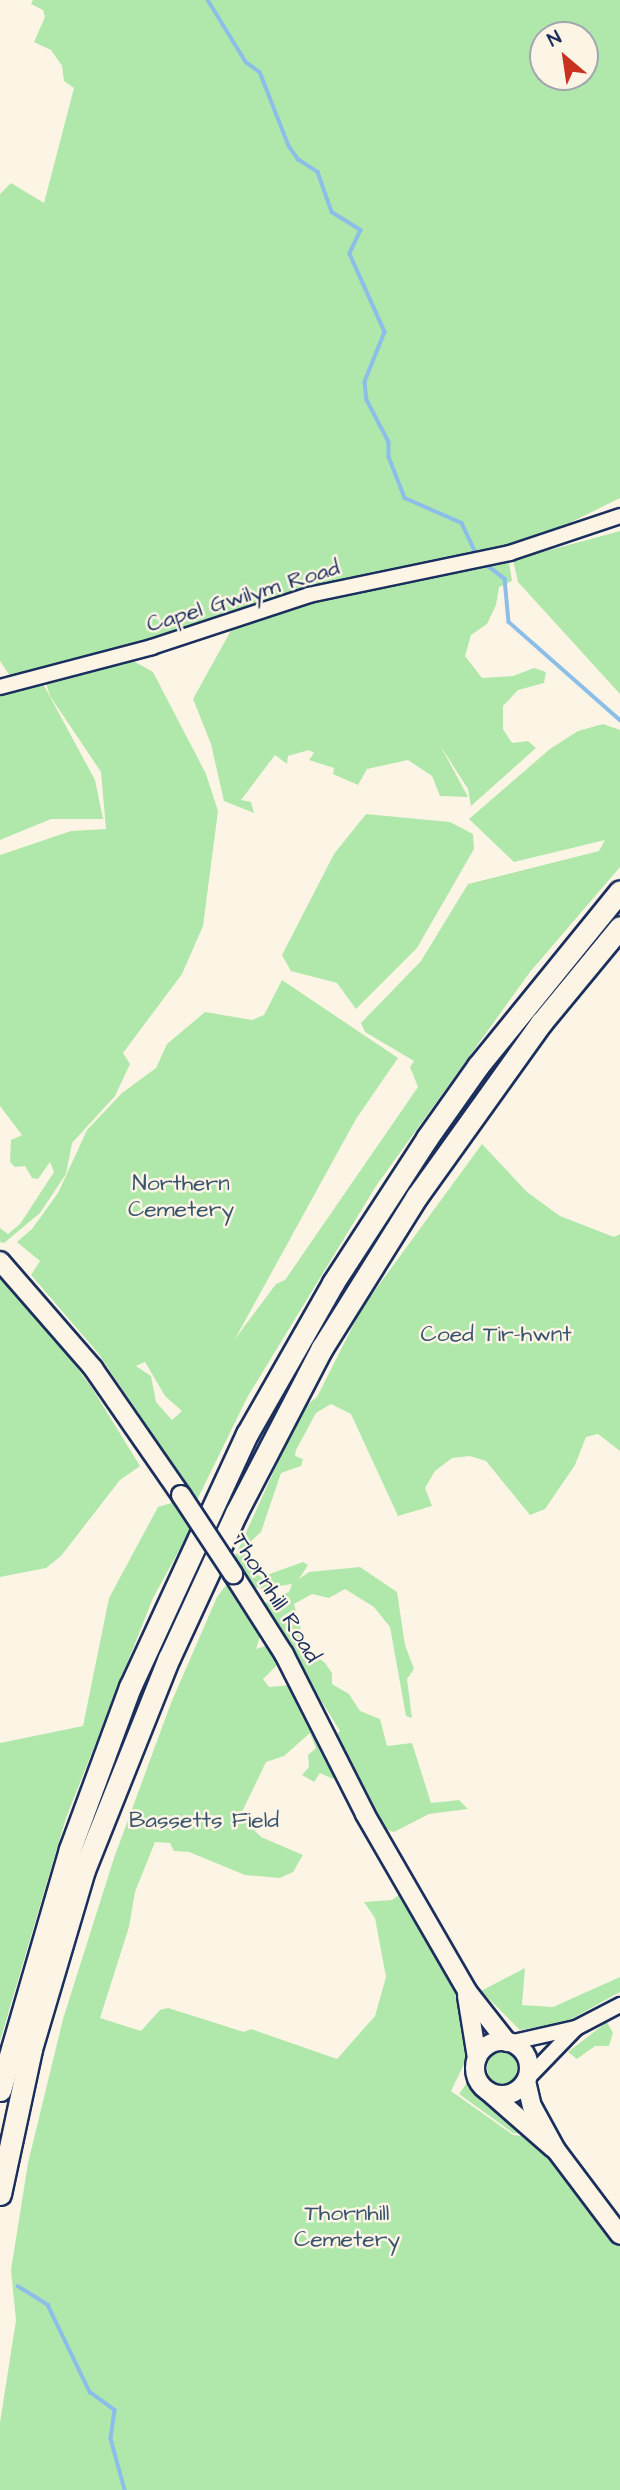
<!DOCTYPE html>
<style>
body{margin:0}
#map{position:relative;width:620px;height:2490px;overflow:hidden;background:#fcf5e5;font-family:"Architects Daughter",sans-serif}
div>[style]{position:absolute}
.green>*{inset:0;background:#b0e8ab}
.round{border-radius:50%}
.stream>*{height:3.5px;margin:-1.75px;padding:0 1.75px;transform-origin:1.75px;border-radius:1.75px;background:#8dbee8}
.roads{filter:drop-shadow(2px 0 #1b2f5e) drop-shadow(-2px 0 #1b2f5e) drop-shadow(0 2px #1b2f5e) drop-shadow(0 -2px #1b2f5e)}
.tertiary>*{height:14px;margin:-7px;padding:0 7px;transform-origin:7px;border-radius:7px;background:#fcf5e5}
.primary>*{height:18px;margin:-9px;padding:0 9px;transform-origin:9px;border-radius:9px;background:#fcf5e5}
.primary>.ring{margin:-9px;padding:0;box-sizing:content-box;background:none;border:18px solid #fcf5e5;border-radius:50%}
.motorway>*{height:21px;margin:-10.5px;padding:0 10.5px;transform-origin:10.5px;border-radius:10.5px;background:#fcf5e5}
.bridges{filter:drop-shadow(2px 0 #1b2f5e) drop-shadow(-2px 0 #1b2f5e) drop-shadow(0 2px #1b2f5e) drop-shadow(0 -2px #1b2f5e)}
.primary-bridge>*{height:18px;margin:-9px;padding:0 9px;transform-origin:9px;border-radius:9px;background:#fcf5e5}
span{translate:-50% -50%;white-space:nowrap;text-align:center;line-height:1.15;-webkit-text-stroke:5px #fcf5e5;paint-order:stroke}
.street-label{font-size:23px;color:#1b2f5e}
.park-label{font-size:23px;color:#39546d}
.north{position:absolute;left:529px;top:21px;width:70px;height:70px;box-sizing:border-box;background:#fcf5e5;border:2px solid #a2a6af;border-radius:50%;rotate:331deg;font-size:19px;font-weight:700;line-height:28px;text-align:center;color:#1b2f5e}
.north::after{content:'';display:block;margin:auto;width:24px;height:32px;background:#c8321e;clip-path:polygon(50% 0,100% 100%,50% 72%,0 100%)}
</style>
<div id="map">
<div class="green">
<i style="clip-path:polygon(evenodd,33px 0,620px 0,620px 498px,533px 541px,12px 679px,0 661px,0 194px,11px 183px,44px 203px,74px 88px,64px 81px,62px 66px,51px 50px,34px 42px,45px 17px,43px 10px,31px 4px,33px 0,543px 35px,585px 35px,585px 77px,543px 77px,543px 35px)"></i>
<i style="clip-path:polygon(620px 531px,620px 694px,518px 582px,513px 560px)"></i>
<i style="clip-path:polygon(509px 562px,512px 581px,499px 587px,496px 605px,487px 624px,471px 635px,465px 656px,482px 678px,513px 676px,534px 668px,546px 672px,544px 683px,518px 690px,503px 706px,503px 729px,512px 743px,528px 741px,536px 748px,471px 806px,468px 789px,440px 745px,468px 797px,440px 796px,432px 776px,408px 760px,367px 769px,358px 785px,333px 774px,334px 768px,309px 760px,314px 753px,309px 750px,288px 756px,287px 764px,275px 755px,241px 800px,251px 802px,254px 813px,224px 801px,211px 744px,193px 699px,234px 625px,321px 598px)"></i>
<i style="clip-path:polygon(128px 658px,153px 672px,206px 774px,218px 811px,203px 926px,182px 974px,123px 1053px,130px 1064px,115px 1096px,72px 1143px,66px 1174px,40px 1213px,4px 1243px,0 1242px,0 1228px,8px 1234px,20px 1224px,54px 1172px,50px 1162px,38px 1179px,32px 1178px,25px 1166px,15px 1167px,10px 1162px,11px 1140px,22px 1135px,0 1106px,0 855px,71px 831px,106px 829px,101px 772px,50px 696px,45px 680px)"></i>
<i style="clip-path:polygon(41px 680px,95px 780px,103px 819px,51px 819px,0 840px,0 692px)"></i>
<i style="clip-path:polygon(evenodd,603px 724px,620px 730px,620px 867px,530px 972px,376px 1186px,248px 1396px,197px 1500px,98px 1353px,31px 1275px,40px 1261px,17px 1242px,32px 1229px,58px 1193px,87px 1130px,122px 1093px,156px 1068px,167px 1044px,205px 1012px,252px 1020px,264px 1015px,282px 980px,398px 1058px,356px 1119px,235px 1339px,276px 1284px,285px 1280px,418px 1087px,410px 1067px,414px 1061px,365px 1032px,361px 1023px,421px 961px,468px 884px,599px 851px,605px 840px,514px 862px,469px 819px,550px 749px,578px 731px,603px 724px,145px 1362px,165px 1396px,182px 1411px,172px 1420px,156px 1402px,151px 1376px,136px 1366px,145px 1362px)"></i>
<i style="clip-path:polygon(366px 814px,450px 822px,473px 834px,474px 849px,417px 948px,356px 1009px,337px 983px,291px 971px,282px 955px,334px 854px)"></i>
<i style="clip-path:polygon(482px 1144px,527px 1192px,560px 1216px,614px 1237px,620px 1234px,620px 1451px,598px 1434px,586px 1437px,575px 1465px,545px 1509px,530px 1515px,486px 1461px,470px 1456px,452px 1458px,435px 1471px,425px 1488px,432px 1506px,398px 1516px,351px 1414px,331px 1404px,316px 1413px,296px 1450px,295px 1456px,303px 1459px,301px 1466px,281px 1473px,261px 1532px,248px 1544px,254px 1572px,261px 1577px,303px 1562px,308px 1565px,299px 1579px,309px 1572px,360px 1567px,397px 1592px,405px 1645px,414px 1669px,407px 1679px,412px 1718px,406px 1716px,390px 1627px,374px 1607px,345px 1589px,329px 1598px,312px 1594px,294px 1604px,306px 1648px,325px 1663px,332px 1673px,332px 1684px,349px 1694px,360px 1711px,380px 1719px,387px 1746px,412px 1743px,431px 1803px,459px 1800px,468px 1809px,429px 1814px,394px 1832px,379px 1827px,333px 1740px,340px 1731px,266px 1612px,265px 1603px,289px 1592px,292px 1584px,263px 1589px,251px 1586px,234px 1559px,302px 1409px,317px 1397px,362px 1308px)"></i>
<i style="clip-path:polygon(0 1279px,51px 1333px,92px 1388px,140px 1466px,120px 1480px,61px 1556px,46px 1568px,0 1577px)"></i>
<i style="clip-path:polygon(175px 1502px,192px 1527px,153px 1598px,66px 1818px,0 2041px,0 1743px,83px 1726px,109px 1598px,158px 1507px)"></i>
<i style="clip-path:polygon(227px 1584px,261px 1633px,256px 1649px,266px 1646px,275px 1658px,277px 1665px,263px 1679px,269px 1687px,292px 1685px,336px 1775px,333px 1779px,320px 1773px,314px 1782px,302px 1775px,309px 1767px,308px 1755px,316px 1748px,310px 1733px,284px 1756px,266px 1762px,240px 1816px,261px 1837px,303px 1855px,293px 1872px,280px 1878px,245px 1875px,189px 1852px,174px 1851px,170px 1843px,155px 1842px,135px 1892px,129px 1927px,100px 2018px,141px 2031px,160px 2010px,168px 2008px,244px 2032px,251px 2029px,337px 2059px,375px 2016px,386px 1977px,375px 1918px,364px 1902px,392px 1900px,403px 1892px,459px 1987px,469px 2054px,451px 2091px,513px 2135px,522px 2136px,567px 2174px,620px 2244px,620px 2490px,0 2490px,0 2423px,16px 2320px,11px 2270px,28px 2163px,63px 2019px,114px 1858px,171px 1703px,217px 1597px)"></i>
<i style="clip-path:polygon(525px 1968px,522px 2005px,553px 2007px,620px 1977px,620px 1992px,564px 2023px,520px 2030px,481px 1991px)"></i>
<i style="clip-path:polygon(607px 2022px,613px 2033px,609px 2046px,595px 2046px,577px 2059px,568px 2052px)"></i>
<i class="round" style="left:487px;top:2052px;width:32px;height:32px"></i>
<i style="clip-path:polygon(468px 2081px,481px 2097px,523px 2134px,513px 2133px,459px 2094px)"></i>
</div>
<div class="stream">
<i style="left:208px;top:0;width:73px;rotate:58.5deg"></i>
<i style="left:246px;top:62px;width:17px;rotate:36deg"></i>
<i style="left:260px;top:72px;width:79px;rotate:68.6deg"></i>
<i style="left:289px;top:146px;width:16px;rotate:55deg"></i>
<i style="left:298px;top:159px;width:24px;rotate:33deg"></i>
<i style="left:318px;top:172px;width:42px;rotate:70.7deg"></i>
<i style="left:332px;top:212px;width:34px;rotate:32deg"></i>
<i style="left:361px;top:230px;width:26px;rotate:115deg"></i>
<i style="left:350px;top:254px;width:85px;rotate:65.8deg"></i>
<i style="left:385px;top:332px;width:54px;rotate:111.8deg"></i>
<i style="left:365px;top:382px;width:18px;rotate:84deg"></i>
<i style="left:367px;top:400px;width:47px;rotate:62.4deg"></i>
<i style="left:389px;top:442px;width:15px;rotate:90deg"></i>
<i style="left:389px;top:457px;width:44px;rotate:68.7deg"></i>
<i style="left:405px;top:498px;width:62px;rotate:23.7deg"></i>
<i style="left:462px;top:523px;width:35px;rotate:65deg"></i>
<i style="left:487px;top:565px;width:23px;rotate:38deg"></i>
<i style="left:505px;top:579px;width:43px;rotate:84.7deg"></i>
<i style="left:509px;top:622px;width:148px;rotate:41.4deg"></i>
<i style="left:18px;top:2286px;width:36px;rotate:32deg"></i>
<i style="left:48px;top:2305px;width:97px;rotate:64.2deg"></i>
<i style="left:90px;top:2392px;width:31px;rotate:36deg"></i>
<i style="left:115px;top:2410px;width:29px;rotate:98deg"></i>
<i style="left:111px;top:2439px;width:53px;rotate:74.6deg"></i>
</div>
<div class="roads">
<div class="tertiary">
<i style="left:0;top:687px;width:157px;rotate:-14.7deg"></i>
<i style="left:152px;top:647px;width:165px;rotate:-18.3deg"></i>
<i style="left:309px;top:595px;width:205px;rotate:-11.8deg"></i>
<i style="left:510px;top:553px;width:116px;rotate:-18.6deg"></i>
<i style="left:509px;top:2043px;width:69px;rotate:-12.6deg"></i>
<i style="left:576px;top:2028px;width:50px;rotate:-27.6deg"></i>
<i style="left:527px;top:2079px;width:71px;rotate:-46.1deg"></i>
</div>
<div class="primary">
<i style="left:0;top:1261px;width:142px;rotate:49deg"></i>
<i style="left:93px;top:1368px;width:155px;rotate:55.3deg"></i>
<i style="left:233px;top:1574px;width:95px;rotate:57.5deg"></i>
<i style="left:284px;top:1654px;width:179px;rotate:63.1deg"></i>
<i style="left:365px;top:1814px;width:204px;rotate:60deg"></i>
<i style="left:467px;top:1991px;width:65px;rotate:51.9deg"></i>
<i style="left:467px;top:1996px;width:63px;rotate:80.8deg"></i>
<i class="ring" style="left:475px;top:2041px;width:36px;height:36px"></i>
<i style="left:526px;top:2081px;width:26px;rotate:77deg"></i>
<i style="left:532px;top:2106px;width:50px;rotate:61.4deg"></i>
<i style="left:556px;top:2150px;width:106px;rotate:53deg"></i>
<i style="left:489px;top:2092px;width:85px;rotate:41.2deg"></i>
</div>
<div class="motorway">
<i style="left:0;top:2090px;width:251px;rotate:-73.8deg"></i>
<i style="left:70px;top:1849px;width:173px;rotate:-69.7deg"></i>
<i style="left:130px;top:1687px;width:279px;rotate:-65.2deg"></i>
<i style="left:247px;top:1434px;width:174px;rotate:-60.3deg"></i>
<i style="left:333px;top:1283px;width:173px;rotate:-57deg"></i>
<i style="left:427px;top:1138px;width:88px;rotate:-54.7deg"></i>
<i style="left:478px;top:1066px;width:225px;rotate:-50.9deg"></i>
<i style="left:0;top:2194px;width:148px;rotate:-77.9deg"></i>
<i style="left:31px;top:2049px;width:187px;rotate:-73.5deg"></i>
<i style="left:84px;top:1870px;width:228px;rotate:-68.2deg"></i>
<i style="left:169px;top:1658px;width:160px;rotate:-65.2deg"></i>
<i style="left:236px;top:1513px;width:186px;rotate:-62.5deg"></i>
<i style="left:322px;top:1348px;width:179px;rotate:-58deg"></i>
<i style="left:417px;top:1196px;width:213px;rotate:-54.4deg"></i>
<i style="left:541px;top:1023px;width:124px;rotate:-50.5deg"></i>
</div>
</div>
<div class="bridges">
<div class="primary-bridge">
<i style="left:181px;top:1495px;width:95px;rotate:56.6deg"></i>
</div>
</div>
<div class="street-label">
<span style="left:243px;top:596px;rotate:-17deg">Capel Gwilym Road</span>
<span style="left:276px;top:1598px;rotate:58deg">Thornhill Road</span>
</div>
<div class="park-label">
<span style="left:181px;top:1196px">Northern<br>Cemetery</span>
<span style="left:496px;top:1334px">Coed Tir-hwnt</span>
<span style="left:204px;top:1820px">Bassetts Field</span>
<span style="left:347px;top:2226px">Thornhill<br>Cemetery</span>
</div>
<div class="north">N</div>
</div>
